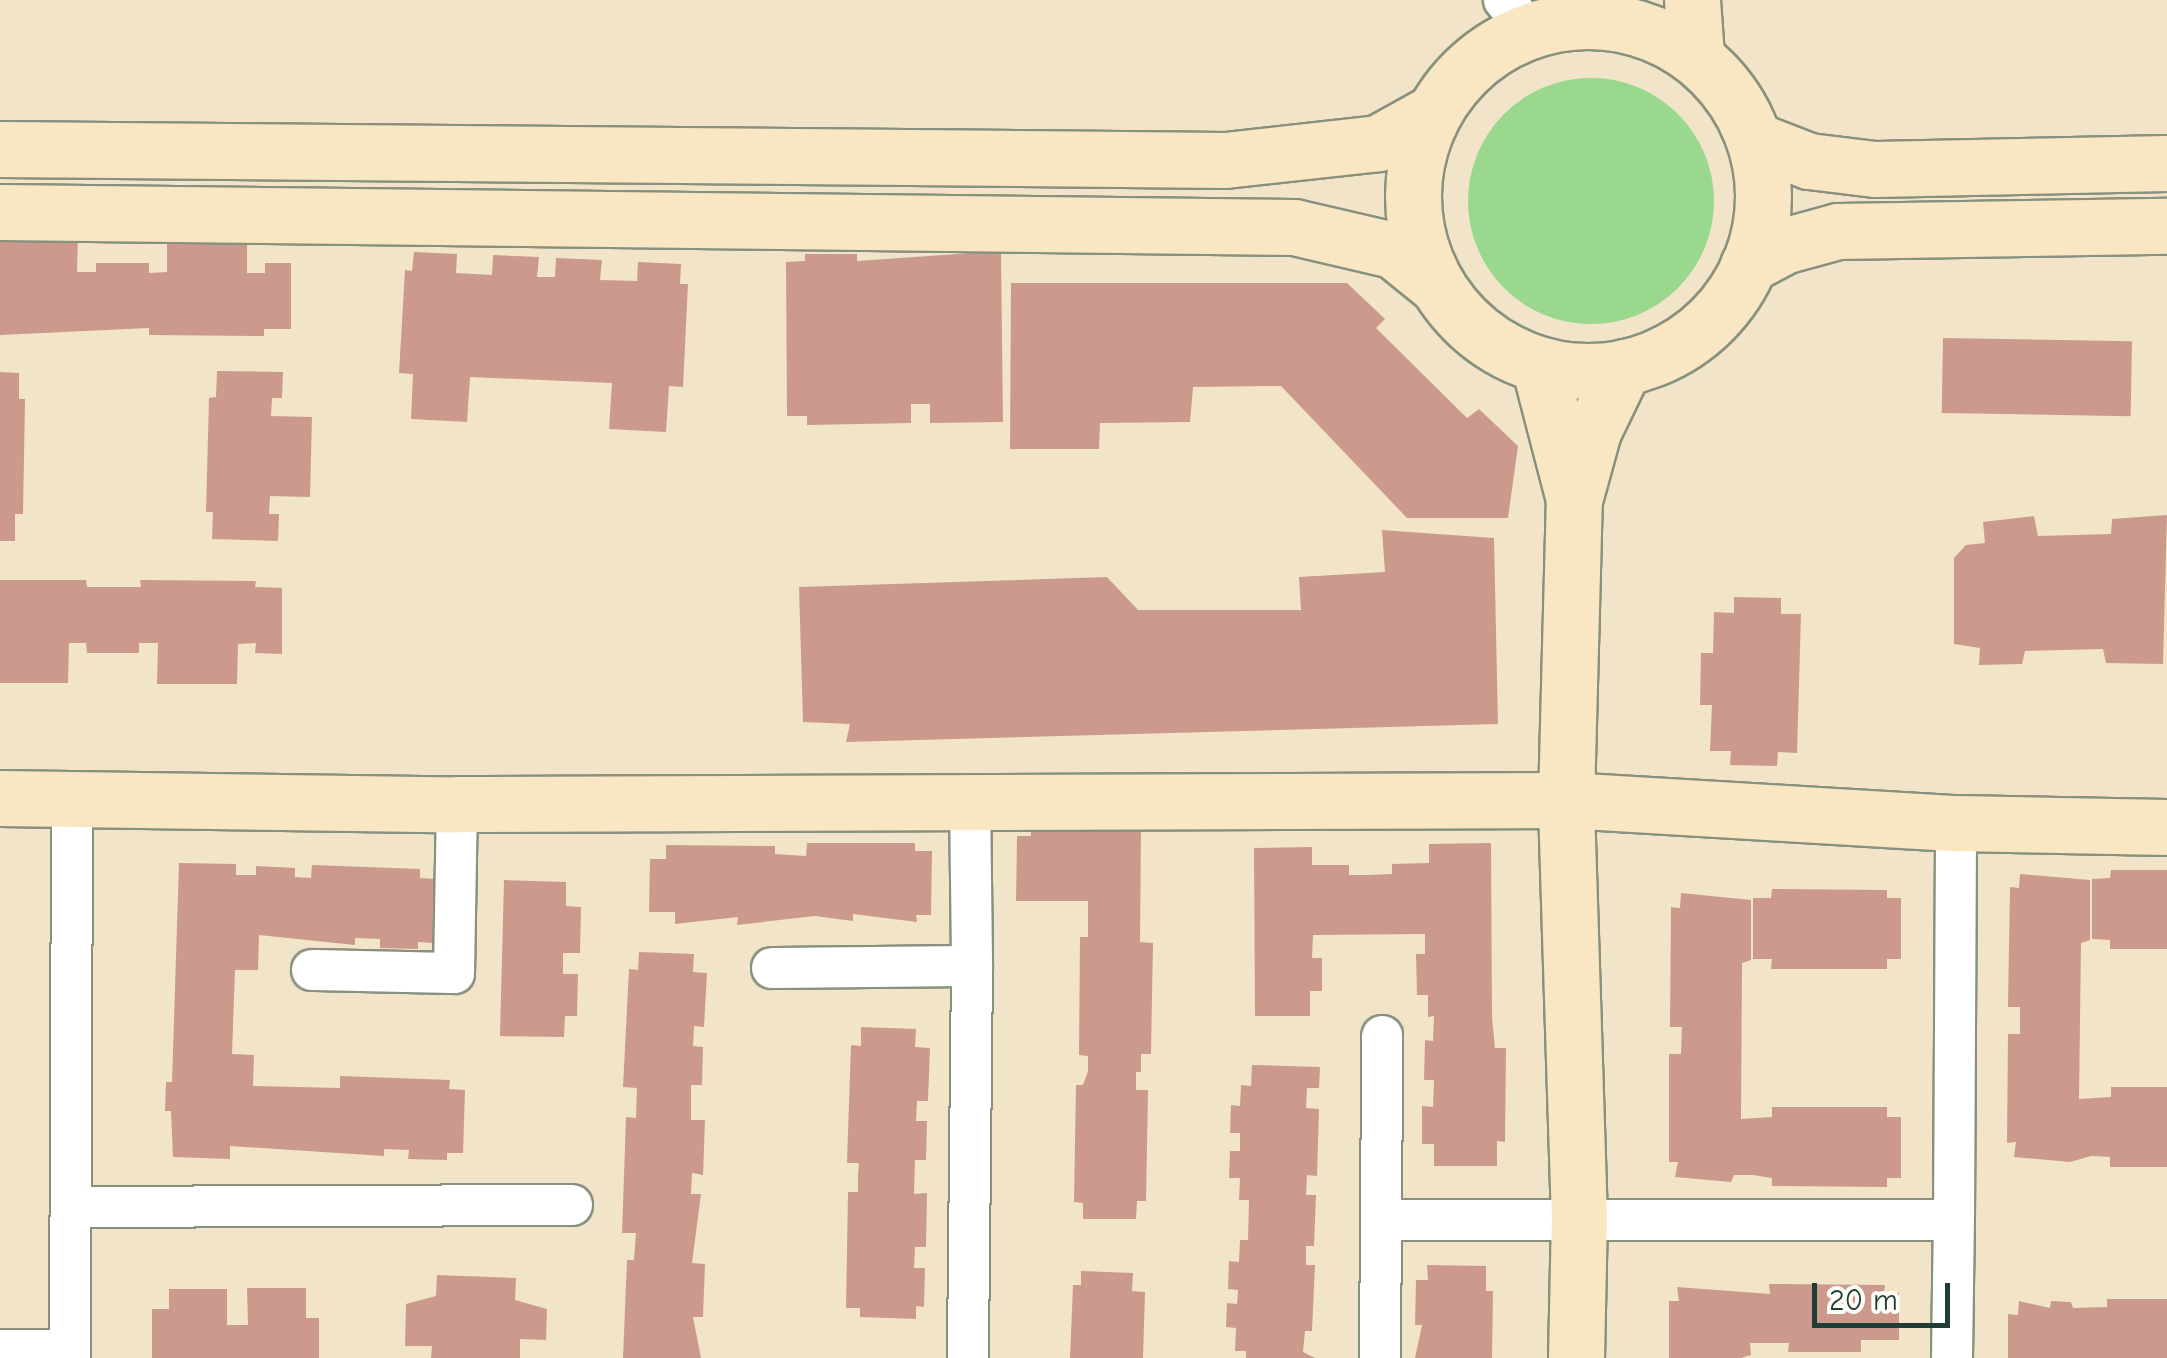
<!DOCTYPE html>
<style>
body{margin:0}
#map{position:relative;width:2167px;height:1358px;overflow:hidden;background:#f2e4c8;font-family:"Comic Neue",sans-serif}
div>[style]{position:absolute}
.green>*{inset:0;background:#99d88d}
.round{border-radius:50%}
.building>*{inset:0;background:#cb9a8d;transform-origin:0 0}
.roads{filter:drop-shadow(2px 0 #88907e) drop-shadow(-2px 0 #88907e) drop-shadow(0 2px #88907e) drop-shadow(0 -2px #88907e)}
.street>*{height:40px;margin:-20px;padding:0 20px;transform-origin:20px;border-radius:20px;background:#fff}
.secondary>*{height:55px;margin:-27.5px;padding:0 27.5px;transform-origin:27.5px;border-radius:27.5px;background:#f9e7c3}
.secondary>.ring{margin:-27.5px;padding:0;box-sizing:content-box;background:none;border:55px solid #f9e7c3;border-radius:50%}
span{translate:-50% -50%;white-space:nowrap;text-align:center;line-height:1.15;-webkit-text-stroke:9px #fdfcf7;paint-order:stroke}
.scale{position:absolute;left:1812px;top:1283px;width:138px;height:45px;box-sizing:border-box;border:5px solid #1f3d34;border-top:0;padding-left:12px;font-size:30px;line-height:35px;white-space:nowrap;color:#1f3d34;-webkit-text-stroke:8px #fdfcf7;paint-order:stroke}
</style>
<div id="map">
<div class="green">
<i class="round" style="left:1468px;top:78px;width:246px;height:246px"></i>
</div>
<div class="building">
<i style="clip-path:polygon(0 231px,78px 231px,77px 272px,96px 272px,96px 263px,149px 263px,149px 273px,167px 272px,167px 232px,247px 232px,247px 273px,265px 273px,265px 263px,291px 263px,291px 329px,264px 329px,264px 336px,149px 335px,149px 328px,0 335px)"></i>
<i style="clip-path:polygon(1001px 251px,1003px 422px,930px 423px,930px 404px,911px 404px,911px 423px,807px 425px,807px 416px,787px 416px,786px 262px,805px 261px,805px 254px,857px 254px,857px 261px)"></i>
<i style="clip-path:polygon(414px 252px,457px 254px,456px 273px,492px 275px,493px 255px,539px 257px,537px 277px,555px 277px,556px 258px,602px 260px,600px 280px,637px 281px,638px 262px,681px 264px,680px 284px,688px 284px,683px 387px,669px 386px,666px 432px,609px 429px,612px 383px,470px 377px,467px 422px,411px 419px,413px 374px,399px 373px,405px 270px,412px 271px)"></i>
<i style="clip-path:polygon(1011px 283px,1347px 283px,1385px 319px,1376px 328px,1467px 418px,1479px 409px,1518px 446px,1508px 518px,1407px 518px,1281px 386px,1193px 387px,1190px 422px,1100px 423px,1099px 449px,1010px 449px)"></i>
<i style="left:1943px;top:338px;width:189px;height:75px;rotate:1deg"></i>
<i style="clip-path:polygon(217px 371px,283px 372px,282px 398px,272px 398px,271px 416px,312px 417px,310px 497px,270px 496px,269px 514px,279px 514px,278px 541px,212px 539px,213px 512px,206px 512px,209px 398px,216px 397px)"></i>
<i style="clip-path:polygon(0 372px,19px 373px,19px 399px,25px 399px,23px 514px,15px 514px,15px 541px,0 541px)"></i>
<i style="clip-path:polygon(2167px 515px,2163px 664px,2106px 663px,2103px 649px,2025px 651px,2022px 664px,1979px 665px,1980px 648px,1954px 644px,1954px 558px,1966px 545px,1985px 543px,1983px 522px,2034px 516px,2038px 536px,2111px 534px,2112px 519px)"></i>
<i style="clip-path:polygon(1382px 530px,1494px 538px,1498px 724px,846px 742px,850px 724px,803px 722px,799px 587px,1107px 577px,1138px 610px,1301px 610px,1299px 577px,1385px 572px)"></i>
<i style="clip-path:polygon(0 580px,86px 580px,87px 587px,141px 587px,140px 580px,256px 581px,255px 587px,282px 588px,282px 654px,255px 653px,256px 643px,238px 644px,237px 684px,157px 684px,158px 643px,139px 643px,139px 653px,87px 653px,86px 643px,69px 643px,68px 683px,0 683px)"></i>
<i style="clip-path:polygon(1734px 597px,1781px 598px,1781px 614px,1801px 614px,1797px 753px,1778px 752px,1777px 766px,1730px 765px,1731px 751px,1710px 751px,1712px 705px,1700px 705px,1701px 653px,1713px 653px,1714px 612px,1734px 613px)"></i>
<i style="clip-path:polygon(1031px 823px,1141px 824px,1140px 942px,1153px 943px,1151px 1054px,1141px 1054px,1141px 1072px,1136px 1072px,1136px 1090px,1148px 1090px,1146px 1201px,1137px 1201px,1136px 1219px,1083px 1219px,1083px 1203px,1074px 1202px,1076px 1085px,1083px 1085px,1088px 1071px,1088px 1056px,1079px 1055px,1080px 937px,1088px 937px,1088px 901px,1016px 901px,1017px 836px,1031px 836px)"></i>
<i style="clip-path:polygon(807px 843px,915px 843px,915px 851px,932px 851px,931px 915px,916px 915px,917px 922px,853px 914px,853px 921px,815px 916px,737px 925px,738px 917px,675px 924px,675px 912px,649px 912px,650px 859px,666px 859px,666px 845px,775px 846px,775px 854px,806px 856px)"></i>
<i style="clip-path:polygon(1491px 843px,1492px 1017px,1495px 1048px,1506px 1048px,1505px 1142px,1497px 1141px,1497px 1166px,1434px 1166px,1434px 1144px,1422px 1144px,1422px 1106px,1433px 1107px,1434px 1080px,1424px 1080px,1425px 1040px,1433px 1041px,1434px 1016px,1428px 1017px,1428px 995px,1417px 995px,1416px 954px,1425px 954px,1425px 934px,1313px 935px,1312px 958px,1322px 958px,1322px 991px,1310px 991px,1310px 1016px,1255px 1016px,1254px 848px,1312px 847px,1312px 865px,1349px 865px,1349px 875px,1369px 875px,1392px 874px,1392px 864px,1429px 863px,1429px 844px)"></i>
<i style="clip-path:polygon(179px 863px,236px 864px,236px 875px,256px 875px,256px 866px,295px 868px,295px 877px,311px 878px,312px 865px,420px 869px,420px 878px,436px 879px,434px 943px,418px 942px,418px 949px,380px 948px,380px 939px,355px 938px,355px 945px,259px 935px,258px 970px,235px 970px,232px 1054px,254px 1055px,253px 1086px,340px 1088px,340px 1076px,450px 1080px,449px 1089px,465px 1090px,463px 1153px,447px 1153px,447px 1160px,408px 1159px,409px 1150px,384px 1149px,384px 1156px,230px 1146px,230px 1159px,173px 1157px,171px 1111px,165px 1111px,166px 1082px,172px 1082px)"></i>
<i style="clip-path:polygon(2111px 870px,2167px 870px,2167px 949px,2110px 949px,2110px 940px,2092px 939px,2092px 879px,2110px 878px)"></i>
<i style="clip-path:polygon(2020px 874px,2090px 880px,2090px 940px,2081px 943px,2079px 1099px,2111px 1097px,2111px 1087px,2167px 1087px,2167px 1167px,2110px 1167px,2110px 1157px,2091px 1156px,2070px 1162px,2014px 1157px,2016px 1142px,2007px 1143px,2008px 1034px,2020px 1034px,2020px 1007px,2008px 1007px,2010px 887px,2019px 888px)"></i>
<i style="clip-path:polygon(504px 880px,566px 882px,566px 906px,581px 907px,580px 953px,563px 953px,563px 974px,578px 974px,577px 1016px,565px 1016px,564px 1037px,500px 1036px)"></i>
<i style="clip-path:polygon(1772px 889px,1887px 890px,1887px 898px,1901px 898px,1901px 959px,1887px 959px,1887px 969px,1771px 969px,1772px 959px,1753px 959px,1753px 898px,1771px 898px)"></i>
<i style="clip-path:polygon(1681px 893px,1751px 900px,1751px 960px,1742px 963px,1741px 1119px,1772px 1117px,1772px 1107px,1887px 1107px,1887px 1117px,1901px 1117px,1901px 1178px,1887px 1178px,1887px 1187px,1772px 1186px,1772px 1178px,1753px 1175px,1734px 1175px,1731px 1182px,1675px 1177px,1678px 1162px,1669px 1162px,1669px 1054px,1681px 1054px,1682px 1027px,1670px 1027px,1671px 907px,1680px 908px)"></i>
<i style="clip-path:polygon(639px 952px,694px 954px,693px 972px,707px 973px,704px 1027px,694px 1026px,693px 1046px,703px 1047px,702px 1085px,691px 1085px,691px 1120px,705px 1120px,703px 1175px,692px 1173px,691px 1194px,701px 1194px,692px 1263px,705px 1264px,703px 1317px,693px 1317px,701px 1358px,623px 1358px,627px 1260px,634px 1260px,636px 1233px,622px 1233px,626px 1117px,636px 1118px,637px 1088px,623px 1087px,629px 969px,638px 970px)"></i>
<i style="clip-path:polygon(861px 1027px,916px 1029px,915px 1047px,930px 1048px,928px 1101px,917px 1101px,916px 1121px,927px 1121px,926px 1160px,915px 1160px,914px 1194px,927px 1193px,926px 1247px,915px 1247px,914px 1268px,925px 1268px,924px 1307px,916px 1306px,916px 1319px,860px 1317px,860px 1308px,846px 1308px,848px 1192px,858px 1192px,858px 1175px,859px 1163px,847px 1163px,851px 1045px,861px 1046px)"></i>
<i style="clip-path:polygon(1252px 1065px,1320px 1067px,1319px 1088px,1307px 1088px,1306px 1108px,1319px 1109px,1317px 1176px,1307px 1175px,1306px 1195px,1316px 1195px,1314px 1246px,1306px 1246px,1306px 1265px,1315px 1265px,1312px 1331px,1305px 1331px,1303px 1352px,1315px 1358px,1246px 1358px,1246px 1351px,1235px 1351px,1236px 1328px,1226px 1327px,1227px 1303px,1237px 1304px,1238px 1290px,1228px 1289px,1229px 1261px,1239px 1262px,1240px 1240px,1248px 1240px,1249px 1200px,1239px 1200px,1240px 1178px,1229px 1178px,1230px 1151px,1240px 1151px,1240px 1133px,1230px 1133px,1231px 1105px,1240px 1106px,1241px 1085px,1251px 1086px)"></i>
<i style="clip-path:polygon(1427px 1265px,1486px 1266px,1486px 1291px,1493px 1291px,1492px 1358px,1415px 1358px,1422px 1325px,1415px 1325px,1416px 1280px,1428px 1280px)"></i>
<i style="clip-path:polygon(1081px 1271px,1133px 1273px,1132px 1291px,1145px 1292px,1143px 1358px,1070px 1358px,1073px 1285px,1081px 1285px)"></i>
<i style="clip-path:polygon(437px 1275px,516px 1278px,515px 1300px,547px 1309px,546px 1340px,520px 1339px,520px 1358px,431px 1358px,432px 1346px,405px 1346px,406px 1304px,436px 1296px)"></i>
<i style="clip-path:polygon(1769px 1284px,1885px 1285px,1884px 1293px,1899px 1293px,1899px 1340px,1861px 1340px,1861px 1352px,1788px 1352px,1789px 1343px,1750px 1343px,1751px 1355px,1741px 1358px,1669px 1358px,1669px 1301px,1679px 1301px,1677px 1287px,1770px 1294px)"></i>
<i style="clip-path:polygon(247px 1288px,306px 1288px,306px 1318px,319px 1318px,319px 1358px,152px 1358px,152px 1309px,169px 1309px,169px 1289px,227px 1289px,227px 1325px,248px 1325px)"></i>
<i style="clip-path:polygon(2107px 1299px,2167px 1299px,2167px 1358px,2008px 1358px,2008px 1314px,2018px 1315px,2019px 1301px,2050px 1308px,2051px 1301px,2071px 1302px,2073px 1308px,2107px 1307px)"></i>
</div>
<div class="roads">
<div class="street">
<i style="left:1504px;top:0;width:39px;rotate:50deg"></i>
<i style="left:970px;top:797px;width:169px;rotate:89.3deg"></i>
<i style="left:772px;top:968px;width:200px;rotate:-0.6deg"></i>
<i style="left:972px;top:966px;width:392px;rotate:90.6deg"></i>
<i style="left:312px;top:970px;width:142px;rotate:1.2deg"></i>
<i style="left:454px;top:973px;width:169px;rotate:-89deg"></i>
<i style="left:71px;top:1207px;width:501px;rotate:-0.23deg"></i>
<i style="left:1381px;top:1220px;width:573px"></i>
<i style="left:1954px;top:1220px;width:397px;rotate:-89.7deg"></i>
<i style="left:0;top:1350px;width:70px"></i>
<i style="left:70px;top:1358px;width:558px;rotate:-89.79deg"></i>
<i style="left:1380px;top:1358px;width:322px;rotate:-89.6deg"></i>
<i style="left:1952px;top:1358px;width:138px;rotate:-89.2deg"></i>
</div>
<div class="secondary">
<i style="left:1692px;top:0;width:56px;rotate:85.9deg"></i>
<i class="ring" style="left:1413px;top:21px;width:295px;height:295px"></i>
<i style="left:1755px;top:140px;width:58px;rotate:21.3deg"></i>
<i style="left:1809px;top:161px;width:66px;rotate:6.9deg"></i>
<i style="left:1875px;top:169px;width:292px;rotate:-1.2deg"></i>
<i style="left:0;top:149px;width:1225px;rotate:0.51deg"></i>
<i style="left:1225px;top:160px;width:154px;rotate:-6.3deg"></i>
<i style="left:1378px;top:143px;width:64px;rotate:-29deg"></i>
<i style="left:0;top:212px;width:1294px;rotate:0.66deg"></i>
<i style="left:1294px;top:227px;width:102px;rotate:13.1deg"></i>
<i style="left:1393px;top:250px;width:54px;rotate:39deg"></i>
<i style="left:1748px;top:265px;width:40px;rotate:-28deg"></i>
<i style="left:1783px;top:246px;width:57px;rotate:-15.3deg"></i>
<i style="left:1838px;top:231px;width:329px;rotate:-0.9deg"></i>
<i style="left:1539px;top:365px;width:131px;rotate:75.4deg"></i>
<i style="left:0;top:798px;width:457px;rotate:0.8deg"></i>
<i style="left:457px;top:804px;width:1109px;rotate:-0.21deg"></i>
<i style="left:1566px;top:800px;width:391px;rotate:3.4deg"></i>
<i style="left:1956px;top:823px;width:211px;rotate:1.1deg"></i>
<i style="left:1576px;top:1358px;width:138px;rotate:-88.8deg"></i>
<i style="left:1579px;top:1220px;width:420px;rotate:-91.8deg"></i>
<i style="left:1566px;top:800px;width:300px;rotate:-88.5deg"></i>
<i style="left:1574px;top:500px;width:72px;rotate:-74.6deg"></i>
<i style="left:1593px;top:431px;width:71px;rotate:-64.2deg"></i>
</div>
</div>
<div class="scale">20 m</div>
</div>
